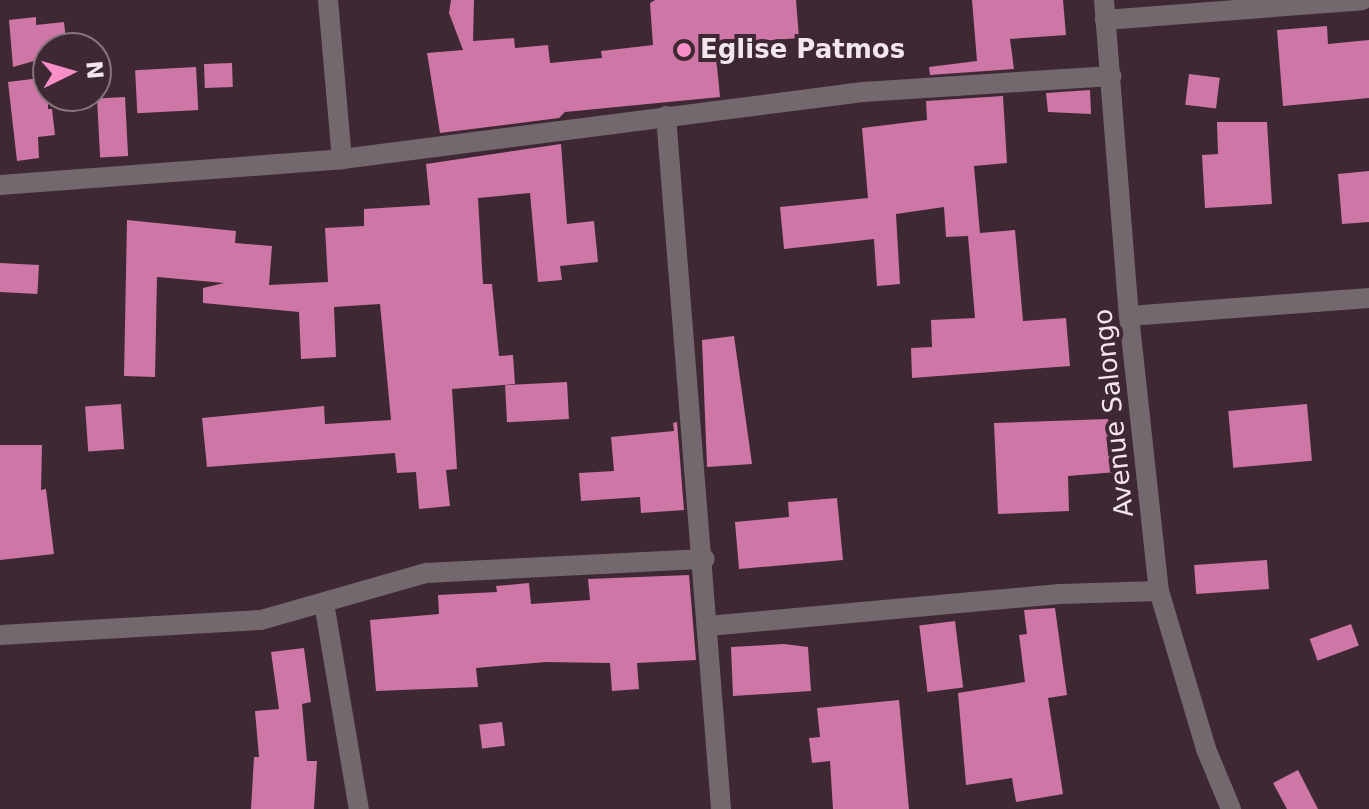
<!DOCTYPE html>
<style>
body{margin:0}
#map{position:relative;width:1369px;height:809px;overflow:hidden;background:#3e2833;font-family:"DejaVu Sans",sans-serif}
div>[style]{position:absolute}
.building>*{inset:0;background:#ce76a6;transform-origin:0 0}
.street>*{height:20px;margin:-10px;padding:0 10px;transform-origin:10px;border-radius:10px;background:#73686d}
.dots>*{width:22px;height:22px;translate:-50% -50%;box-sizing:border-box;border:4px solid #3e2833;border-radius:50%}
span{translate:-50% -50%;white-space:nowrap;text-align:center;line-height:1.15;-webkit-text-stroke:8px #3e2833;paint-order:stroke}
.poi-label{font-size:26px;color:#f4e6ed;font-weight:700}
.left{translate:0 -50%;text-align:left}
.street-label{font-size:26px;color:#f4e6ed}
.north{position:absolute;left:32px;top:32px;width:80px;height:80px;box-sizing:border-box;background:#3e2833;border:2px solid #87747d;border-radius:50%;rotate:85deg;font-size:22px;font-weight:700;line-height:32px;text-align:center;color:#f4e6ed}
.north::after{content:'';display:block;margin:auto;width:28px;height:36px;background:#f98fc9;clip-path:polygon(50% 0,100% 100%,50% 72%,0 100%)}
</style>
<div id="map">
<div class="building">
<i style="clip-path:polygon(451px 0,474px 0,473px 41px,514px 38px,515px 48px,548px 45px,550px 63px,602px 58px,601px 51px,653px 45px,650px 3px,655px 0,796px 0,799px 38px,715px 45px,720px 97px,565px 112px,559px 118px,440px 133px,427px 53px,463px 50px,449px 13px)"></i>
<i style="clip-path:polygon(972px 0,1063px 0,1066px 35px,1010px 39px,1014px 69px,930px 75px,929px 67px,977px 61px)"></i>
<i style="clip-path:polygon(36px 17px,36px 25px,64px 22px,67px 48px,48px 48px,48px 57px,13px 67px,9px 20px)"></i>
<i style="clip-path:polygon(1327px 26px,1328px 44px,1369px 40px,1369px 98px,1283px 106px,1277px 30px)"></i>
<i style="left:232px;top:63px;width:24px;height:28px;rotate:88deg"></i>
<i style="left:196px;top:67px;width:43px;height:61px;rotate:87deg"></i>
<i style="left:1189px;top:74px;width:31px;height:31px;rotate:7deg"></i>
<i style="clip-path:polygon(48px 77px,48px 109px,52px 109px,55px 135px,38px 137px,39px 158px,17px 161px,8px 82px)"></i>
<i style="clip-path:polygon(1090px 90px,1091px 114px,1048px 112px,1046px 93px)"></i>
<i style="clip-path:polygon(1003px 96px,1007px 163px,974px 166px,980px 233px,1015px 230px,1023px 321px,1066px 318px,1070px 366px,912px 378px,911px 348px,932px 347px,931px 320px,975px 318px,968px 236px,946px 237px,944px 207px,896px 214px,900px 284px,877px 286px,874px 239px,784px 249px,780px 207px,868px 198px,862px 128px,927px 120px,926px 101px)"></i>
<i style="left:125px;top:97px;width:59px;height:28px;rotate:87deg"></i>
<i style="clip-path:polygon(1217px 122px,1267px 122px,1272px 204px,1205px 208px,1202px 155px,1218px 154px)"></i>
<i style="clip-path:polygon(561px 144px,567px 224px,594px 221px,598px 262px,560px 266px,562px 280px,538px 282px,530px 193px,478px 198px,483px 284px,492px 284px,499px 356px,513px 355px,515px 384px,452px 389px,457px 469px,446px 470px,450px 506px,419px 509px,416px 472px,397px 473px,395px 453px,207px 467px,202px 418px,324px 406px,325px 424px,391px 420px,380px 304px,334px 307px,336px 357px,301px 359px,299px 312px,203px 303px,203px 288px,224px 283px,157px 277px,155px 377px,124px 376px,127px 220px,236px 231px,235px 243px,272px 246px,269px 285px,328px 282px,325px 228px,364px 226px,364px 209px,430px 205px,426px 164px)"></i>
<i style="clip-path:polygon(1369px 171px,1369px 222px,1342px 224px,1338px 174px)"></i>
<i style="left:0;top:263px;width:39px;height:29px;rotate:3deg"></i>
<i style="clip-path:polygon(734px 336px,752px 464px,707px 467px,702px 340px)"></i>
<i style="left:567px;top:382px;width:37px;height:62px;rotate:87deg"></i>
<i style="left:121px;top:404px;width:45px;height:36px;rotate:86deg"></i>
<i style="left:1307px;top:404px;width:57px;height:79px;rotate:85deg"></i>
<i style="clip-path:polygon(1108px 419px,1117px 472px,1068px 476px,1069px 511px,998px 514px,994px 423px)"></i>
<i style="clip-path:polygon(677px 422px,684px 510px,641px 513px,640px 497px,581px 501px,579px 473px,614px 471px,611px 437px,674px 431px,673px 423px)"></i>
<i style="clip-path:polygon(0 445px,42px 445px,41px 490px,46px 489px,54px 554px,0 560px)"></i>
<i style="clip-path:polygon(837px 498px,843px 560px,739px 569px,735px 522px,789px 517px,788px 502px)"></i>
<i style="left:1267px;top:560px;width:29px;height:73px;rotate:86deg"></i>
<i style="clip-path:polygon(689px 575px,696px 660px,637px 663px,639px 689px,612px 691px,610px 663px,546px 662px,476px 668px,478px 687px,376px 691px,370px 620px,439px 614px,438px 595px,497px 592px,496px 586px,529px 583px,531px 604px,590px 600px,588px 579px)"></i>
<i style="clip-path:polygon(1055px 608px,1067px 695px,1048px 698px,1063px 794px,1016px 802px,1012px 778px,966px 785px,958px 693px,1025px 682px,1019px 635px,1027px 634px,1024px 610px)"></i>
<i style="left:955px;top:621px;width:67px;height:36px;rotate:83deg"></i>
<i style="left:1351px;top:624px;width:23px;height:44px;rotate:70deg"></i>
<i style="clip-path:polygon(784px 644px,808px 647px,811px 691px,733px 696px,731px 647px)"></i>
<i style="clip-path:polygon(304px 648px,311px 702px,302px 704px,307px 761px,317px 761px,314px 809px,251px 809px,254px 757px,259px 757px,255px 711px,279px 709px,271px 652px)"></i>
<i style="clip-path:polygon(899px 700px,909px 809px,833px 809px,830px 761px,812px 763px,809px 738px,820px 737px,817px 708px)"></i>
<i style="left:502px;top:722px;width:24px;height:23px;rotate:83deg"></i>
<i style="clip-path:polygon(1298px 770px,1318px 809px,1287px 809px,1273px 783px)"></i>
</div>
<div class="street">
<i style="left:328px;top:0;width:160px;rotate:85deg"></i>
<i style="left:1104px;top:0;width:317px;rotate:85.5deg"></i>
<i style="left:1129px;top:316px;width:277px;rotate:83.8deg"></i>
<i style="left:1159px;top:591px;width:165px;rotate:73.4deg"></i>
<i style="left:1206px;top:749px;width:65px;rotate:67.4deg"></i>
<i style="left:1105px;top:20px;width:258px;rotate:-4.4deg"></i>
<i style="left:666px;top:116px;width:695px;rotate:85.46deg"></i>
<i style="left:0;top:185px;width:343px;rotate:-4.3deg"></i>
<i style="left:342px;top:159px;width:525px;rotate:-7.33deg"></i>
<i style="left:863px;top:92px;width:249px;rotate:-3.7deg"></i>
<i style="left:1129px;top:316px;width:241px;rotate:-4.3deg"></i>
<i style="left:324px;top:603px;width:209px;rotate:80.4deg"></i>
<i style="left:708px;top:626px;width:353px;rotate:-5.2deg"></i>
<i style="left:1060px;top:594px;width:99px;rotate:-1.7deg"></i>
<i style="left:0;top:635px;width:261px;rotate:-3.3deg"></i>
<i style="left:261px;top:620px;width:172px;rotate:-15.9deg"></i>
<i style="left:426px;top:573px;width:279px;rotate:-2.9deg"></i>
</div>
<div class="dots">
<i style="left:684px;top:50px;background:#f98fc9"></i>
</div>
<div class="poi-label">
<span class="left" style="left:700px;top:50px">Eglise Patmos</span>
</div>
<div class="street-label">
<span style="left:1114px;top:413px;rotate:-96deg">Avenue Salongo</span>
</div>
<div class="north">N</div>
</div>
